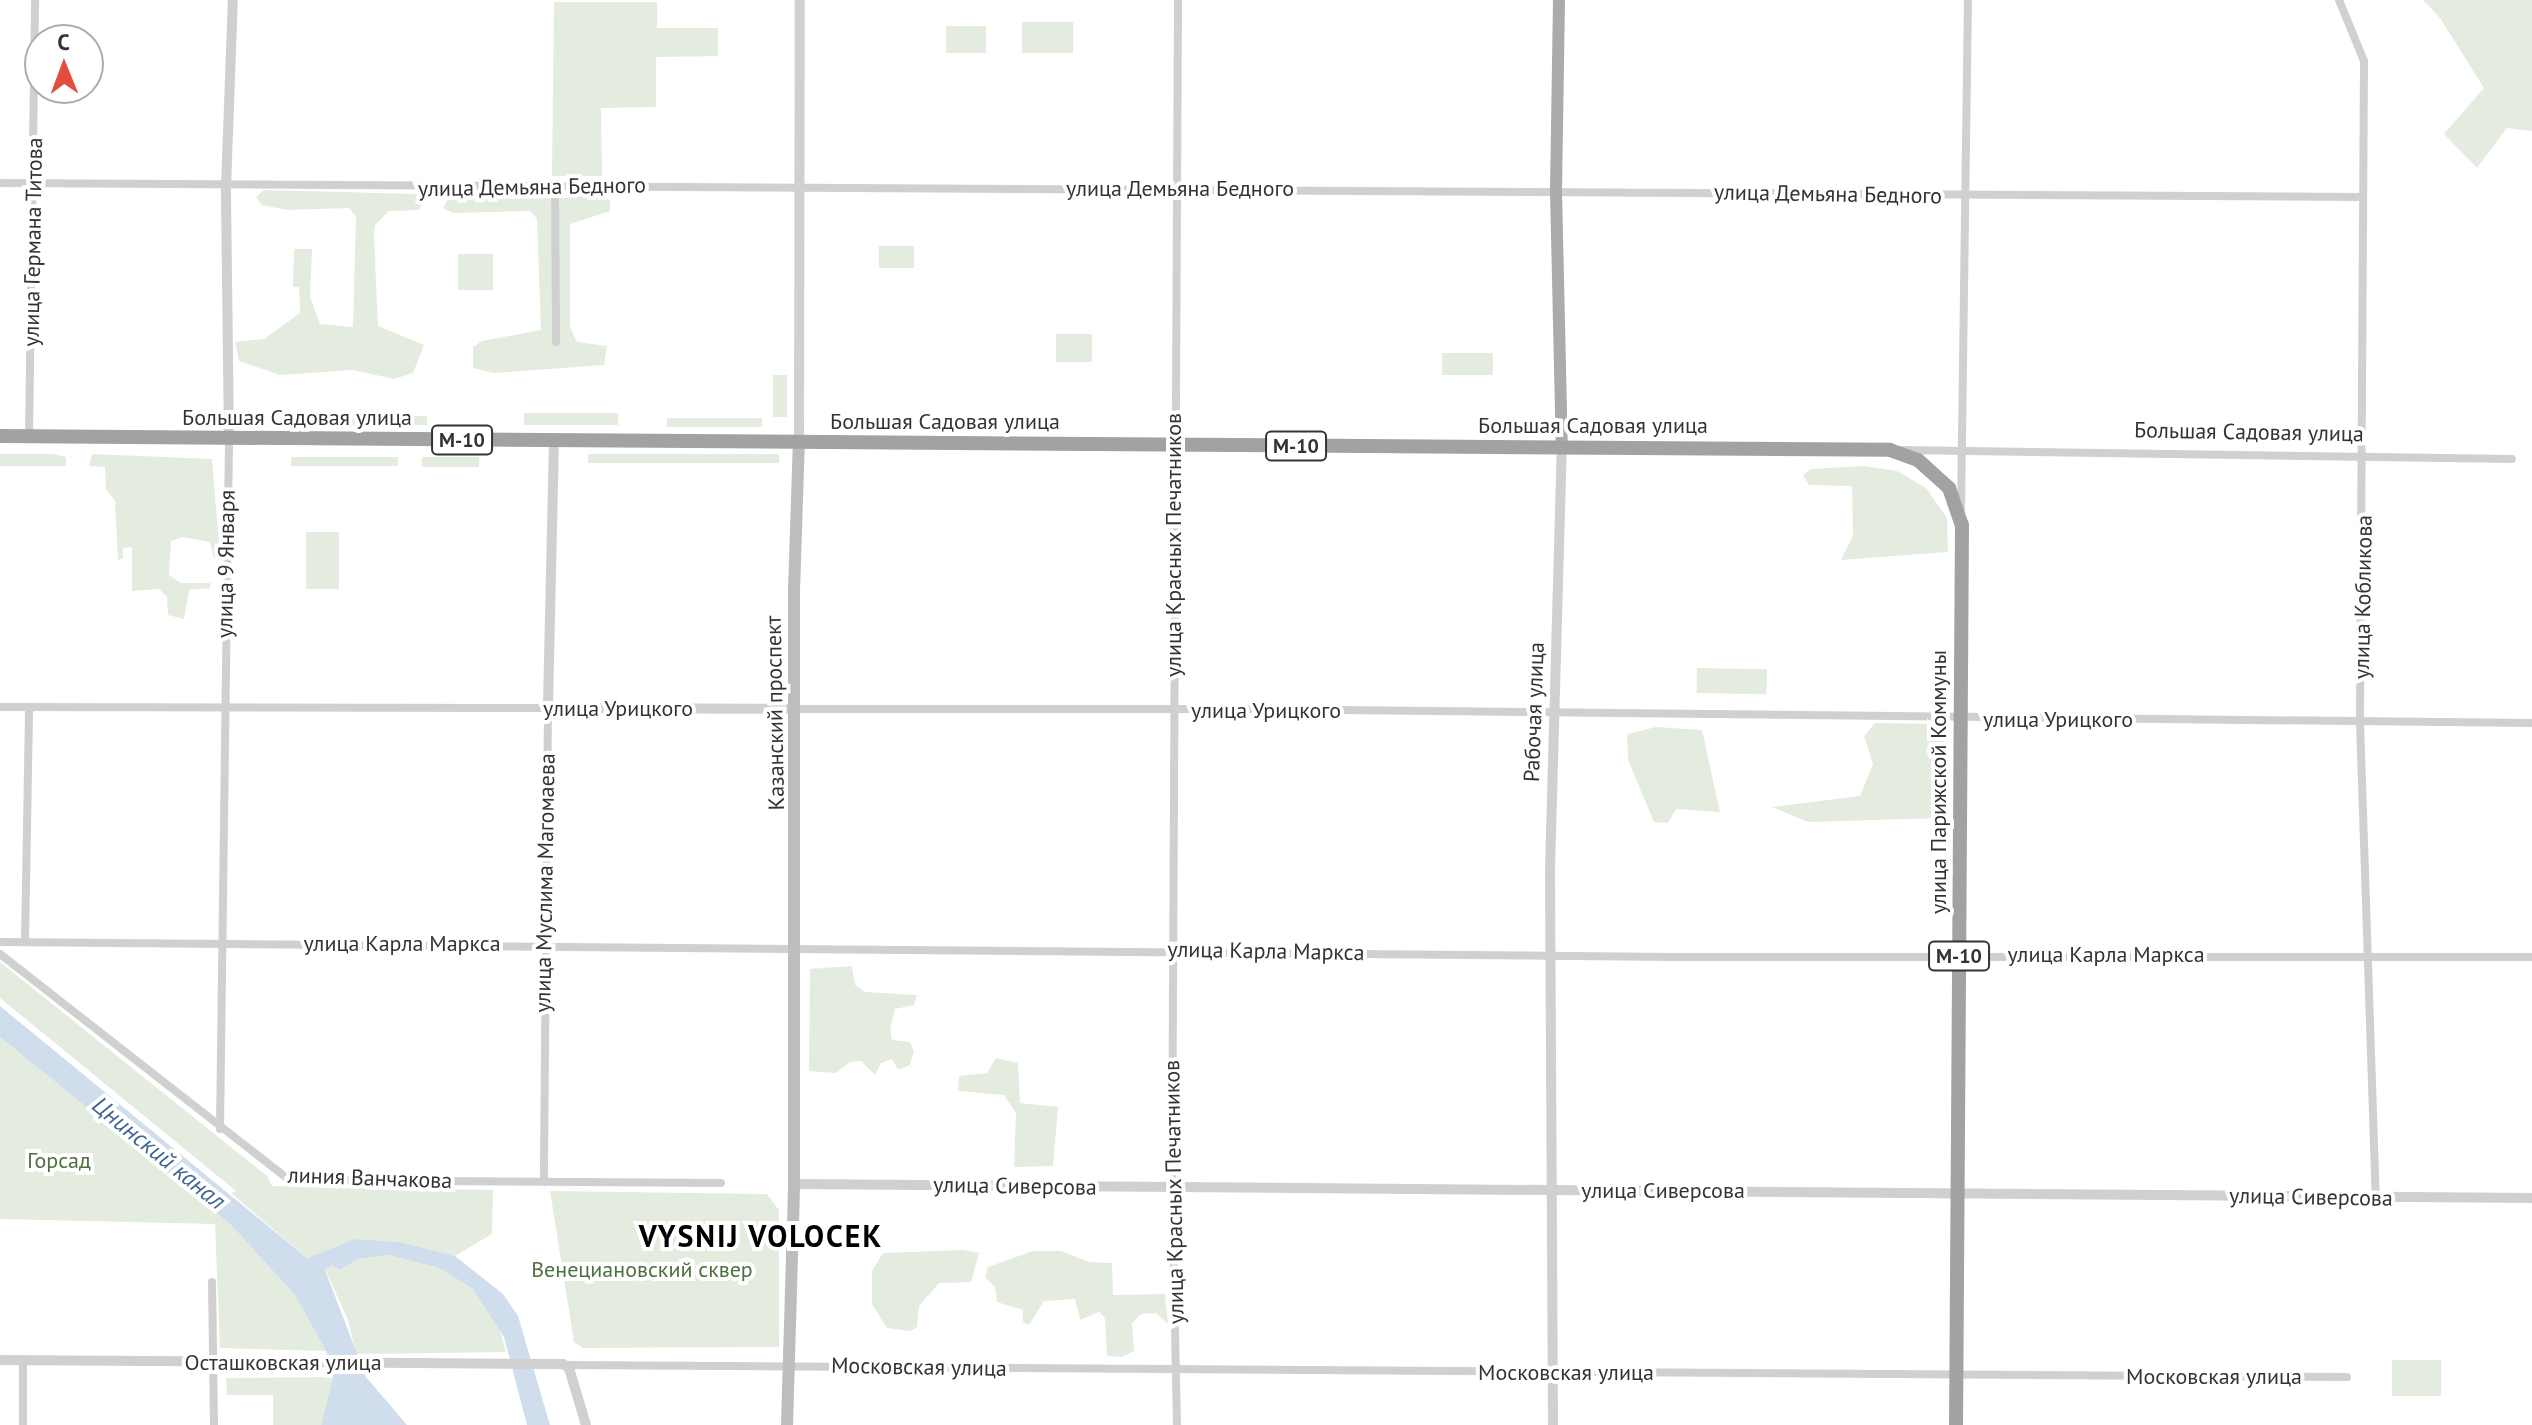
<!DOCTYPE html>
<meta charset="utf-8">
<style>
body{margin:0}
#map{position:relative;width:2532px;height:1425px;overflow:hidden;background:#fff;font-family:"PT Sans",sans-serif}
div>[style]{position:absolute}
.green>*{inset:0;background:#e4ecdf;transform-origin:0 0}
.water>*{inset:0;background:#d0dded}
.minor>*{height:8px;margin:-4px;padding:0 4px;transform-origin:4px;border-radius:4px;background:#d0d0d0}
.tertiary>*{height:10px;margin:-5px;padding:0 5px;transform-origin:5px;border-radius:5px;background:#d0d0d0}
.secondary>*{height:12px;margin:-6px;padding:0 6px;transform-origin:6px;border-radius:6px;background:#bdbdbd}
.primary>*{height:12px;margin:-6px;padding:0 6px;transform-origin:6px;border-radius:6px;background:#ababab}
.trunk>*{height:14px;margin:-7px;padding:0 7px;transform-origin:7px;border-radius:7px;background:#a2a2a2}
span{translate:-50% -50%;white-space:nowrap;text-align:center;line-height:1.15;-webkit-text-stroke:8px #fff;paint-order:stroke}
.shield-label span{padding:2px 6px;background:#fff;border:2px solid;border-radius:6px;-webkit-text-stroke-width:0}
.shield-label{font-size:20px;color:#333;font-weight:700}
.street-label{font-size:22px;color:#333}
.park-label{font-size:22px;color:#4e6f40}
.water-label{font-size:24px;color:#416694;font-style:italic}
.district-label{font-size:30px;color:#000;font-weight:700;letter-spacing:2px}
.north{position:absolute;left:24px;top:24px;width:80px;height:80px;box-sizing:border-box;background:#fff;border:2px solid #adadad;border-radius:50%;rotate:359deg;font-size:22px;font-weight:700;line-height:32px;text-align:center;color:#333}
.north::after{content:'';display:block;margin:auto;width:28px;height:36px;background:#e14d3e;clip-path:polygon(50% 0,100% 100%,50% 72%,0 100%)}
</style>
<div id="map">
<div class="green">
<i style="clip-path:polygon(2423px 0,2532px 0,2532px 131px,2507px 128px,2477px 168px,2444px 134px,2484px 88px,2440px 18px)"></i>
<i style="clip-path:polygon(554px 2px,657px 2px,657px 28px,718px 28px,718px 56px,656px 57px,656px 107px,601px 108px,602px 176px,552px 176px)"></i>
<i style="left:1022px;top:22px;width:51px;height:31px"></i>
<i style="left:986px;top:26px;width:27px;height:40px;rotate:90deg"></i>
<i style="clip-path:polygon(264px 190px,417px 194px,424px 201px,419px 210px,389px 211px,375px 225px,374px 235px,378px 326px,424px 345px,413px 373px,394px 379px,353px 370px,280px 375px,239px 361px,235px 342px,264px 339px,300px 313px,299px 287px,293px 287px,294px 249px,312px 249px,310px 297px,320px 324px,353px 327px,356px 216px,349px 208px,287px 210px,262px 205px,256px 197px)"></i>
<i style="clip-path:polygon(602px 194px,610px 201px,610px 211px,570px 224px,570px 327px,577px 342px,607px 346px,604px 365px,493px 373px,473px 368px,473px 347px,482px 341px,541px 330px,537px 219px,530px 211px,453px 213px,443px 208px,448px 199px)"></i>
<i style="left:879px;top:246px;width:35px;height:22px"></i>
<i style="left:493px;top:254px;width:36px;height:35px;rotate:90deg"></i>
<i style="left:1056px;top:334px;width:36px;height:28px"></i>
<i style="left:1442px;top:353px;width:51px;height:22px"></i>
<i style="left:773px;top:375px;width:14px;height:42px"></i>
<i style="left:618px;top:413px;width:12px;height:94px;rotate:90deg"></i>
<i style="left:427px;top:416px;width:9px;height:134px;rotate:90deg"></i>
<i style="left:667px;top:418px;width:95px;height:9px"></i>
<i style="clip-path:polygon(0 454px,52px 454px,66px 457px,66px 466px,0 466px)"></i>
<i style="clip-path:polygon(92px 454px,212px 459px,220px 554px,214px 558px,210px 542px,182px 537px,171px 541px,169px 575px,181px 583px,210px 583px,210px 588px,189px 590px,184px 619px,168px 615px,167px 597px,159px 589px,132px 591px,132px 547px,123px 548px,123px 558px,118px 560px,115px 501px,106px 489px,105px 467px,89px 466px)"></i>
<i style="left:588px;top:454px;width:191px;height:9px"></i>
<i style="left:291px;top:457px;width:107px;height:9px"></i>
<i style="left:422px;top:457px;width:57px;height:10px"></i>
<i style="clip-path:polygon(1864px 466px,1897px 471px,1926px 488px,1947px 518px,1948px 552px,1841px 560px,1853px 536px,1852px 486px,1809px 485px,1803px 475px,1811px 469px)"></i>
<i style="left:306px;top:532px;width:33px;height:57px"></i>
<i style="left:1697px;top:668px;width:70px;height:25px;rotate:1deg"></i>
<i style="clip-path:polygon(1875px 723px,1929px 724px,1940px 731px,1944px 739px,1940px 818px,1808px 822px,1772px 807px,1860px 796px,1873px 764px,1864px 736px)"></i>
<i style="clip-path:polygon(1656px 727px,1702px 730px,1720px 812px,1676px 809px,1668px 823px,1654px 822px,1628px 760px,1627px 734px)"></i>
<i style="clip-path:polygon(0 962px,267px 1176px,272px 1186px,493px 1190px,492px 1234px,455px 1256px,400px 1242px,356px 1239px,307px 1258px,231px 1193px,236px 1191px,0 998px)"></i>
<i style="clip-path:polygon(852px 966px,855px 985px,865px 992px,917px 995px,914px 1005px,895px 1009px,890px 1029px,892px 1040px,910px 1042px,914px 1051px,910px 1065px,898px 1070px,892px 1059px,881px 1063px,875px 1075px,861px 1061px,850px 1062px,836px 1073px,809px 1071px,810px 969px)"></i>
<i style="clip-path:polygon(0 1037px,230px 1224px,295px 1295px,326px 1351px,220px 1348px,215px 1224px,0 1219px)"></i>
<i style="clip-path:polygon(996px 1058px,1018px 1063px,1020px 1103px,1058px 1107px,1053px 1166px,1014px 1167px,1016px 1113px,1004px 1095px,958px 1091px,959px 1076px,987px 1073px)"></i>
<i style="clip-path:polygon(550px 1191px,767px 1194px,779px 1210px,779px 1347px,583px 1348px,574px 1342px)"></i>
<i style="clip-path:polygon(963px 1250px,979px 1253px,971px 1282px,939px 1283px,919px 1306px,917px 1327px,911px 1331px,887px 1328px,872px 1304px,872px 1271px,883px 1253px)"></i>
<i style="clip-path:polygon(1033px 1251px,1061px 1251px,1089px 1262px,1112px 1263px,1113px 1295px,1165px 1294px,1168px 1324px,1156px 1313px,1141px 1314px,1132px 1323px,1134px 1351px,1122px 1357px,1107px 1356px,1105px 1318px,1099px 1312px,1080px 1320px,1075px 1299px,1044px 1301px,1029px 1325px,1023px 1322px,1023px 1310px,997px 1302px,995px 1287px,985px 1277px,988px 1267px)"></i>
<i style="clip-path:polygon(388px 1255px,439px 1268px,473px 1289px,499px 1326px,506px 1352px,356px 1354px,348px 1320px,325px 1269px,332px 1265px,340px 1270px,359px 1259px)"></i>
<i style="left:2392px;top:1360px;width:49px;height:36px"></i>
<i style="clip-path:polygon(333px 1377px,321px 1425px,273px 1425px,273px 1395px,227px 1395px,226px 1378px)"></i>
</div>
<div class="water">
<i style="clip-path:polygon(0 1006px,307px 1258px,355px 1239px,400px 1242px,455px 1256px,503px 1294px,518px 1316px,550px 1425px,527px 1425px,504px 1337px,473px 1289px,439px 1268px,388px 1255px,359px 1259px,340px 1270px,332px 1265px,325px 1270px,366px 1377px,407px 1425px,321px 1425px,333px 1377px,326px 1351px,295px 1295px,230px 1224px,0 1037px)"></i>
</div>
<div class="minor">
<i style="left:2339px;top:0;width:66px;rotate:67.7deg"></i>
<i style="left:2364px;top:61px;width:661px;rotate:90.35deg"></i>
<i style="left:2360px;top:722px;width:476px;rotate:88.1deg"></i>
<i style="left:0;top:183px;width:2361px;rotate:0.34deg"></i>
<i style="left:555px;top:188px;width:154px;rotate:89.6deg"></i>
<i style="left:29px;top:437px;width:437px;rotate:-89.2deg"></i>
<i style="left:1901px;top:450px;width:611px;rotate:0.84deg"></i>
<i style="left:1961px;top:511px;width:511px;rotate:-89.22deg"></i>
<i style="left:0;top:707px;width:548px;rotate:0.1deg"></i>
<i style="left:548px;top:708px;width:474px;rotate:90.5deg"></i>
<i style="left:795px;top:709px;width:457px"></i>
<i style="left:1252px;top:709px;width:1280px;rotate:0.63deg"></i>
<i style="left:0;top:942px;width:1672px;rotate:0.51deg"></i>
<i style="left:1672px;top:957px;width:860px"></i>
<i style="left:25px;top:942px;width:235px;rotate:-89deg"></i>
<i style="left:0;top:954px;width:367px;rotate:38deg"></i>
<i style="left:289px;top:1180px;width:432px;rotate:0.4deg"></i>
<i style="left:220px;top:1129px;width:688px;rotate:-89.25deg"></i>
<i style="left:212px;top:1282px;width:143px;rotate:89.2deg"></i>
<i style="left:566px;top:1365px;width:1781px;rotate:0.39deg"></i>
<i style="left:23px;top:1425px;width:64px;rotate:-90deg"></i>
<i style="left:1177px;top:1425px;width:237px;rotate:-91.2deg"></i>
<i style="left:1172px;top:1188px;width:1188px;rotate:-89.71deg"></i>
</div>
<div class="tertiary">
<i style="left:554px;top:440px;width:268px;rotate:91.3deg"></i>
<i style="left:548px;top:708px;width:247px;rotate:0.2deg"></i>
<i style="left:229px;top:441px;width:254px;rotate:-90.7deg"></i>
<i style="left:226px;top:187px;width:187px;rotate:-87.9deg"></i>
<i style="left:799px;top:443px;width:443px;rotate:-89.9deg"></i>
<i style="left:794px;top:1184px;width:1738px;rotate:0.46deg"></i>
<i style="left:0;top:1360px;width:563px;rotate:0.41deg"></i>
<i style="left:563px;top:1364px;width:7px;rotate:34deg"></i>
<i style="left:569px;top:1368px;width:59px;rotate:73.4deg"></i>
<i style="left:1553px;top:1425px;width:556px;rotate:-90.31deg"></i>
<i style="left:1550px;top:869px;width:421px;rotate:-88.4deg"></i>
</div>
<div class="secondary">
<i style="left:787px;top:1425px;width:241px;rotate:-88.3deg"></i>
<i style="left:794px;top:1184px;width:594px;rotate:-90deg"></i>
<i style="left:794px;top:590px;width:147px;rotate:-88.1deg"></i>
</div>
<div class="primary">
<i style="left:1559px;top:0;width:191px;rotate:90.9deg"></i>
<i style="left:1556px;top:191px;width:257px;rotate:88.7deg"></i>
</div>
<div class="trunk">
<i style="left:0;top:436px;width:1890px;rotate:0.42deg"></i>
<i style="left:1890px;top:450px;width:30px;rotate:20deg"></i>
<i style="left:1918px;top:460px;width:42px;rotate:42.1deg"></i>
<i style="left:1949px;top:488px;width:39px;rotate:71deg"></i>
<i style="left:1962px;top:525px;width:900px;rotate:90.38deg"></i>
</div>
<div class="shield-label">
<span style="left:462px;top:440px">М-10</span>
<span style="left:1296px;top:446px">М-10</span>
<span style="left:1959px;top:956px">М-10</span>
</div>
<div class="street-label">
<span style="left:532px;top:187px;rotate:-1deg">улица Демьяна Бедного</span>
<span style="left:1180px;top:189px">улица Демьяна Бедного</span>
<span style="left:1828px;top:194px;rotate:1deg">улица Демьяна Бедного</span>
<span style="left:33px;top:242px;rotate:-89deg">улица Германа Титова</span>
<span style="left:297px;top:418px">Большая Садовая улица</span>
<span style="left:945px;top:422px">Большая Садовая улица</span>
<span style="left:1593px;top:426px">Большая Садовая улица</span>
<span style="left:2249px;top:432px;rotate:1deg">Большая Садовая улица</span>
<span style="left:1174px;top:545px;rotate:-90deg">улица Красных Печатников</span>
<span style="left:226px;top:564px;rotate:-89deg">улица 9 Января</span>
<span style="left:2363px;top:597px;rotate:-89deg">улица Кобликова</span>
<span style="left:618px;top:709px">улица Урицкого</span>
<span style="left:1266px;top:711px">улица Урицкого</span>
<span style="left:1534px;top:712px;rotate:-88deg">Рабочая улица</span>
<span style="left:775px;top:713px;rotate:-91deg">Казанский проспект</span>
<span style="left:2058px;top:720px">улица Урицкого</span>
<span style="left:1939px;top:782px;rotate:-90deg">улица Парижской Коммуны</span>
<span style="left:545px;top:883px;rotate:-89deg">улица Муслима Магомаева</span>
<span style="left:402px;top:944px">улица Карла Маркса</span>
<span style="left:1266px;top:951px;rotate:1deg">улица Карла Маркса</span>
<span style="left:2106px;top:955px">улица Карла Маркса</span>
<span style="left:370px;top:1178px;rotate:2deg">линия Ванчакова</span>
<span style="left:1015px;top:1186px;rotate:1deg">улица Сиверсова</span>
<span style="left:1663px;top:1191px">улица Сиверсова</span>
<span style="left:1174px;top:1192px;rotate:-91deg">улица Красных Печатников</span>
<span style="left:2311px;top:1197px;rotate:1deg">улица Сиверсова</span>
<span style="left:283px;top:1363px">Осташковская улица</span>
<span style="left:919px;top:1367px;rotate:1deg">Московская улица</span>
<span style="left:1566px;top:1373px">Московская улица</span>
<span style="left:2214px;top:1377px">Московская улица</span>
</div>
<div class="park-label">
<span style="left:59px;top:1161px">Горсад</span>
<span style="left:642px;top:1270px">Венециановский сквер</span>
</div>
<div class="water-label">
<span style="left:159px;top:1153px;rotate:39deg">Цнинский канал</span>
</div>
<div class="district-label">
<span style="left:761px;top:1236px">VYSNIJ VOLOCEK</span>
</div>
<div class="north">С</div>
</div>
